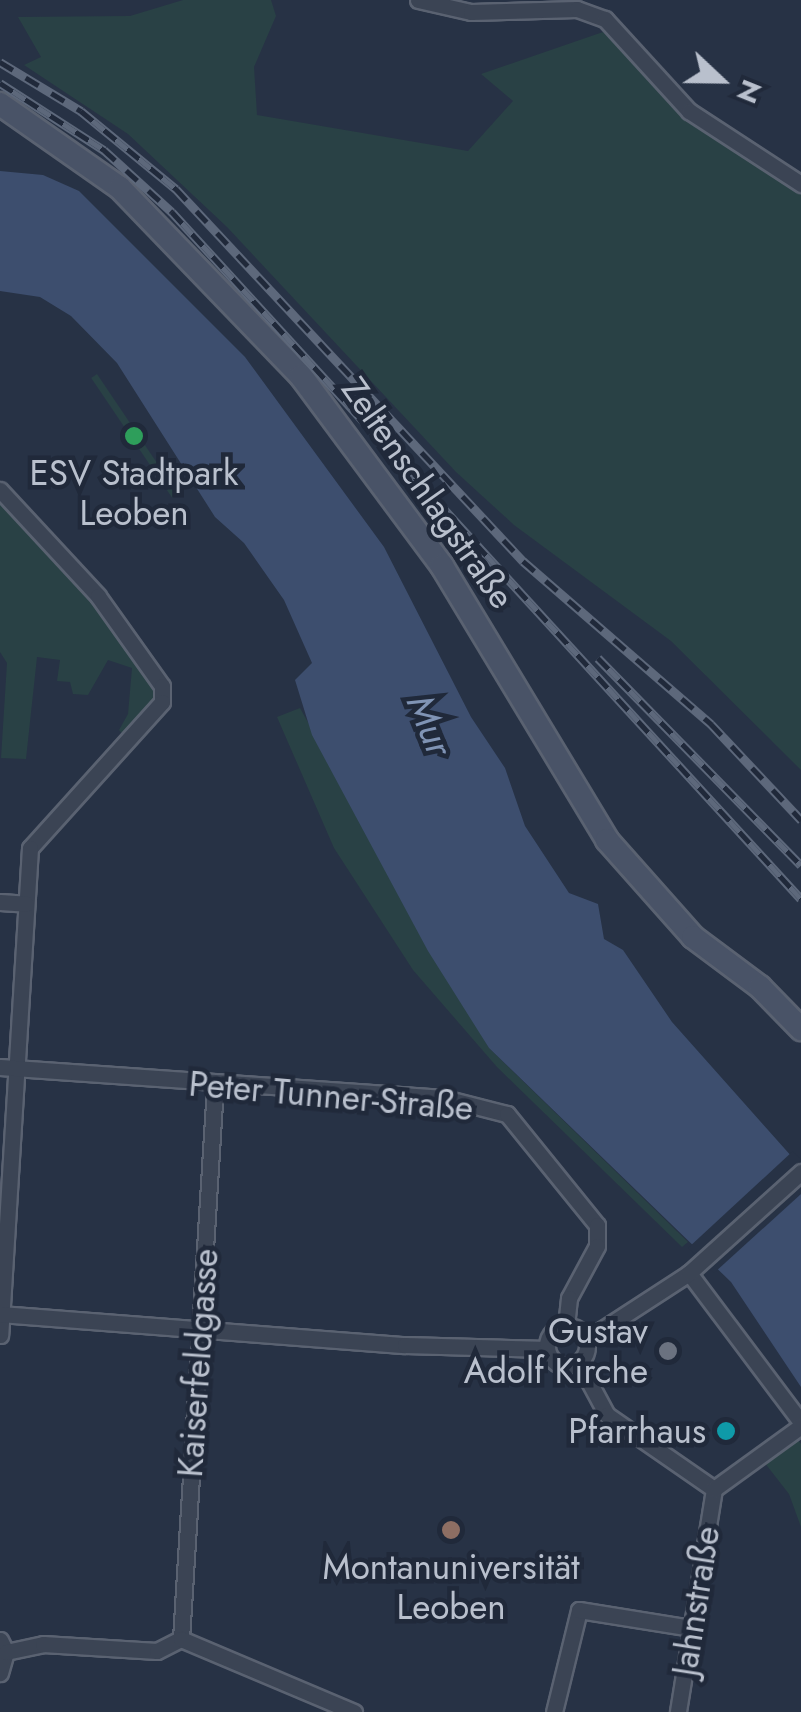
<!DOCTYPE html>
<meta charset="utf-8">
<style>
body{margin:0}
#map{position:relative;width:801px;height:1712px;overflow:hidden;background:#273245;font-family:Jost,sans-serif}
div>[style]{position:absolute}
.green>*{inset:0;background:#294145;transform-origin:0 0}
.water>*{inset:0;background:#3d4e6e}
.pier>*{inset:0;background:#273245}
.roads{filter:drop-shadow(2px 0 #5a6271) drop-shadow(-2px 0 #5a6271) drop-shadow(0 2px #5a6271) drop-shadow(0 -2px #5a6271)}
.street>*{height:15px;margin:-7.5px;padding:0 7.5px;transform-origin:7.5px;border-radius:7.5px;background:#3b4454}
.street>.ring{margin:-7.5px;padding:0;box-sizing:content-box;background:none;border:15px solid #3b4454;border-radius:50%}
.secondary>*{height:22px;margin:-11px;padding:0 11px;transform-origin:11px;border-radius:11px;background:#495367}
.rail>*{height:9px;margin-top:-4.5px;transform-origin:0;background:repeating-linear-gradient(90deg,#20293a 0 15px,#5d687b 0 30px);box-sizing:border-box;border-block:2px solid #5d687b}
.dots>*{width:28px;height:28px;translate:-50% -50%;box-sizing:border-box;border:5px solid #20293a;border-radius:50%}
span{translate:-50% -50%;white-space:nowrap;text-align:center;line-height:1.15;-webkit-text-stroke:9px #20293a;paint-order:stroke}
.poi-label{font-size:35px;color:#b9c0cd}
.right{translate:-100% -50%;text-align:right}
.street-label{font-size:35px;color:#b9c0cd}
.water-label{font-size:38px;color:#8094b5;font-style:italic}
.north{position:absolute;left:671px;top:30px;width:100px;height:100px;-webkit-text-stroke:8px #20293a;paint-order:stroke;rotate:112deg;font-size:28px;font-weight:700;line-height:40px;text-align:center;color:#b9c0cd}
.north::after{content:'';display:block;margin:auto;width:35px;height:45px;background:#b9c0cd;clip-path:polygon(50% 0,100% 100%,50% 72%,0 100%)}
</style>
<div id="map">
<div class="green">
<i style="clip-path:polygon(183px 0,271px 0,276px 16px,254px 67px,257px 115px,468px 151px,513px 101px,481px 74px,603px 32px,686px 117px,801px 192px,801px 770px,671px 641px,514px 525px,456px 472px,227px 227px,128px 134px,24px 65px,41px 57px,18px 17px,130px 16px)"></i>
<i style="left:97px;top:374px;width:145px;height:7px;rotate:56deg"></i>
<i style="clip-path:polygon(0 490px,129px 638px,162px 702px,126px 738px,119px 730px,128px 714px,132px 668px,108px 660px,88px 695px,73px 694px,70px 682px,57px 681px,60px 660px,37px 657px,26px 759px,1px 758px,7px 663px,0 652px)"></i>
<i style="clip-path:polygon(300px 708px,489px 1048px,688px 1242px,682px 1247px,497px 1067px,413px 970px,334px 848px,277px 717px)"></i>
<i style="clip-path:polygon(796px 1437px,801px 1444px,801px 1527px,789px 1494px,764px 1462px)"></i>
</div>
<div class="water">
<i style="clip-path:polygon(0 171px,43px 175px,79px 191px,245px 357px,384px 547px,471px 717px,505px 768px,525px 826px,569px 893px,598px 904px,604px 939px,623px 950px,672px 1022px,801px 1167px,801px 1387px,731px 1282px,489px 1048px,428px 951px,312px 735px,295px 680px,312px 663px,284px 600px,244px 543px,215px 517px,117px 363px,71px 316px,40px 297px,0 291px)"></i>
</div>
<div class="pier">
<i style="clip-path:polygon(793px 1151px,801px 1160px,801px 1194px,714px 1273px,688px 1248px)"></i>
</div>
<div class="roads">
<div class="street">
<i style="left:418px;top:0;width:54px;rotate:12.8deg"></i>
<i style="left:471px;top:12px;width:106px;rotate:-1.6deg"></i>
<i style="left:577px;top:9px;width:30px;rotate:20deg"></i>
<i style="left:605px;top:19px;width:125px;rotate:47.6deg"></i>
<i style="left:689px;top:111px;width:134px;rotate:33.1deg"></i>
<i style="left:0;top:490px;width:144px;rotate:47.2deg"></i>
<i style="left:98px;top:596px;width:110px;rotate:54.6deg"></i>
<i style="left:162px;top:686px;width:16px;rotate:90deg"></i>
<i style="left:162px;top:702px;width:197px;rotate:132.1deg"></i>
<i style="left:30px;top:848px;width:488px;rotate:93.5deg"></i>
<i style="left:0;top:902px;width:26px;rotate:4deg"></i>
<i style="left:0;top:1067px;width:445px;rotate:4deg"></i>
<i style="left:444px;top:1098px;width:65px;rotate:14.3deg"></i>
<i style="left:507px;top:1114px;width:143px;rotate:51deg"></i>
<i style="left:597px;top:1225px;width:21px;rotate:90deg"></i>
<i style="left:597px;top:1246px;width:59px;rotate:118.3deg"></i>
<i style="left:569px;top:1298px;width:28px;rotate:96deg"></i>
<i style="left:689px;top:1273px;width:186px;rotate:53.1deg"></i>
<i style="left:0;top:1314px;width:406px;rotate:4.4deg"></i>
<i style="left:405px;top:1345px;width:142px;rotate:1.6deg"></i>
<i class="ring" style="left:547px;top:1326px;width:25px;height:25px"></i>
<i style="left:586px;top:1340px;width:123px;rotate:-33deg"></i>
<i style="left:689px;top:1273px;width:151px;rotate:-42deg"></i>
<i style="left:579px;top:1363px;width:59px;rotate:61.7deg"></i>
<i style="left:607px;top:1415px;width:130px;rotate:34.7deg"></i>
<i style="left:714px;top:1489px;width:226px;rotate:99.2deg"></i>
<i style="left:714px;top:1489px;width:107px;rotate:-35.9deg"></i>
<i style="left:181px;top:1639px;width:554px;rotate:-86.48deg"></i>
<i style="left:0;top:1640px;width:13px;rotate:63deg"></i>
<i style="left:6px;top:1652px;width:22px;rotate:106deg"></i>
<i style="left:6px;top:1652px;width:38px;rotate:-12deg"></i>
<i style="left:43px;top:1644px;width:114px;rotate:3.5deg"></i>
<i style="left:157px;top:1651px;width:27px;rotate:-27deg"></i>
<i style="left:181px;top:1639px;width:188px;rotate:22.9deg"></i>
<i style="left:554px;top:1712px;width:105px;rotate:-76.2deg"></i>
<i style="left:579px;top:1610px;width:113px;rotate:9.1deg"></i>
</div>
<div class="secondary">
<i style="left:0;top:104px;width:146px;rotate:35deg"></i>
<i style="left:120px;top:188px;width:261px;rotate:46.1deg"></i>
<i style="left:301px;top:376px;width:237px;rotate:53.4deg"></i>
<i style="left:442px;top:566px;width:320px;rotate:58.9deg"></i>
<i style="left:607px;top:840px;width:130px;rotate:48.4deg"></i>
<i style="left:693px;top:937px;width:84px;rotate:36.7deg"></i>
<i style="left:760px;top:987px;width:59px;rotate:45.7deg"></i>
</div>
</div>
<div class="rail">
<i style="left:0;top:62px;width:95px;rotate:31.2deg"></i>
<i style="left:81px;top:111px;width:123px;rotate:39.4deg"></i>
<i style="left:176px;top:189px;width:509px;rotate:46.99deg"></i>
<i style="left:523px;top:561px;width:249px;rotate:40.9deg"></i>
<i style="left:711px;top:724px;width:132px;rotate:46.8deg"></i>
<i style="left:0;top:83px;width:124px;rotate:32.8deg"></i>
<i style="left:104px;top:150px;width:92px;rotate:42.4deg"></i>
<i style="left:172px;top:212px;width:931px;rotate:47.52deg"></i>
<i style="left:598px;top:658px;width:290px;rotate:45.6deg"></i>
</div>
<div class="dots">
<i style="left:134px;top:436px;background:#2e9e5b"></i>
<i style="left:668px;top:1351px;background:#6b7280"></i>
<i style="left:726px;top:1431px;background:#0f9aa8"></i>
<i style="left:451px;top:1530px;background:#8d6e63"></i>
</div>
<div class="poi-label">
<span style="left:134px;top:493px">ESV Stadtpark<br>Leoben</span>
<span class="right" style="left:648px;top:1351px">Gustav<br>Adolf Kirche</span>
<span class="right" style="left:706px;top:1431px">Pfarrhaus</span>
<span style="left:451px;top:1587px">Montanuniversität<br>Leoben</span>
</div>
<div class="street-label">
<span style="left:428px;top:493px;rotate:55deg">Zeltenschlagstraße</span>
<span style="left:331px;top:1096px;rotate:5deg">Peter Tunner-Straße</span>
<span style="left:198px;top:1363px;rotate:-86deg">Kaiserfeldgasse</span>
<span style="left:696px;top:1601px;rotate:-81deg">Jahnstraße</span>
</div>
<div class="water-label">
<span style="left:430px;top:725px;rotate:68deg">Mur</span>
</div>
<div class="north">N</div>
</div>
